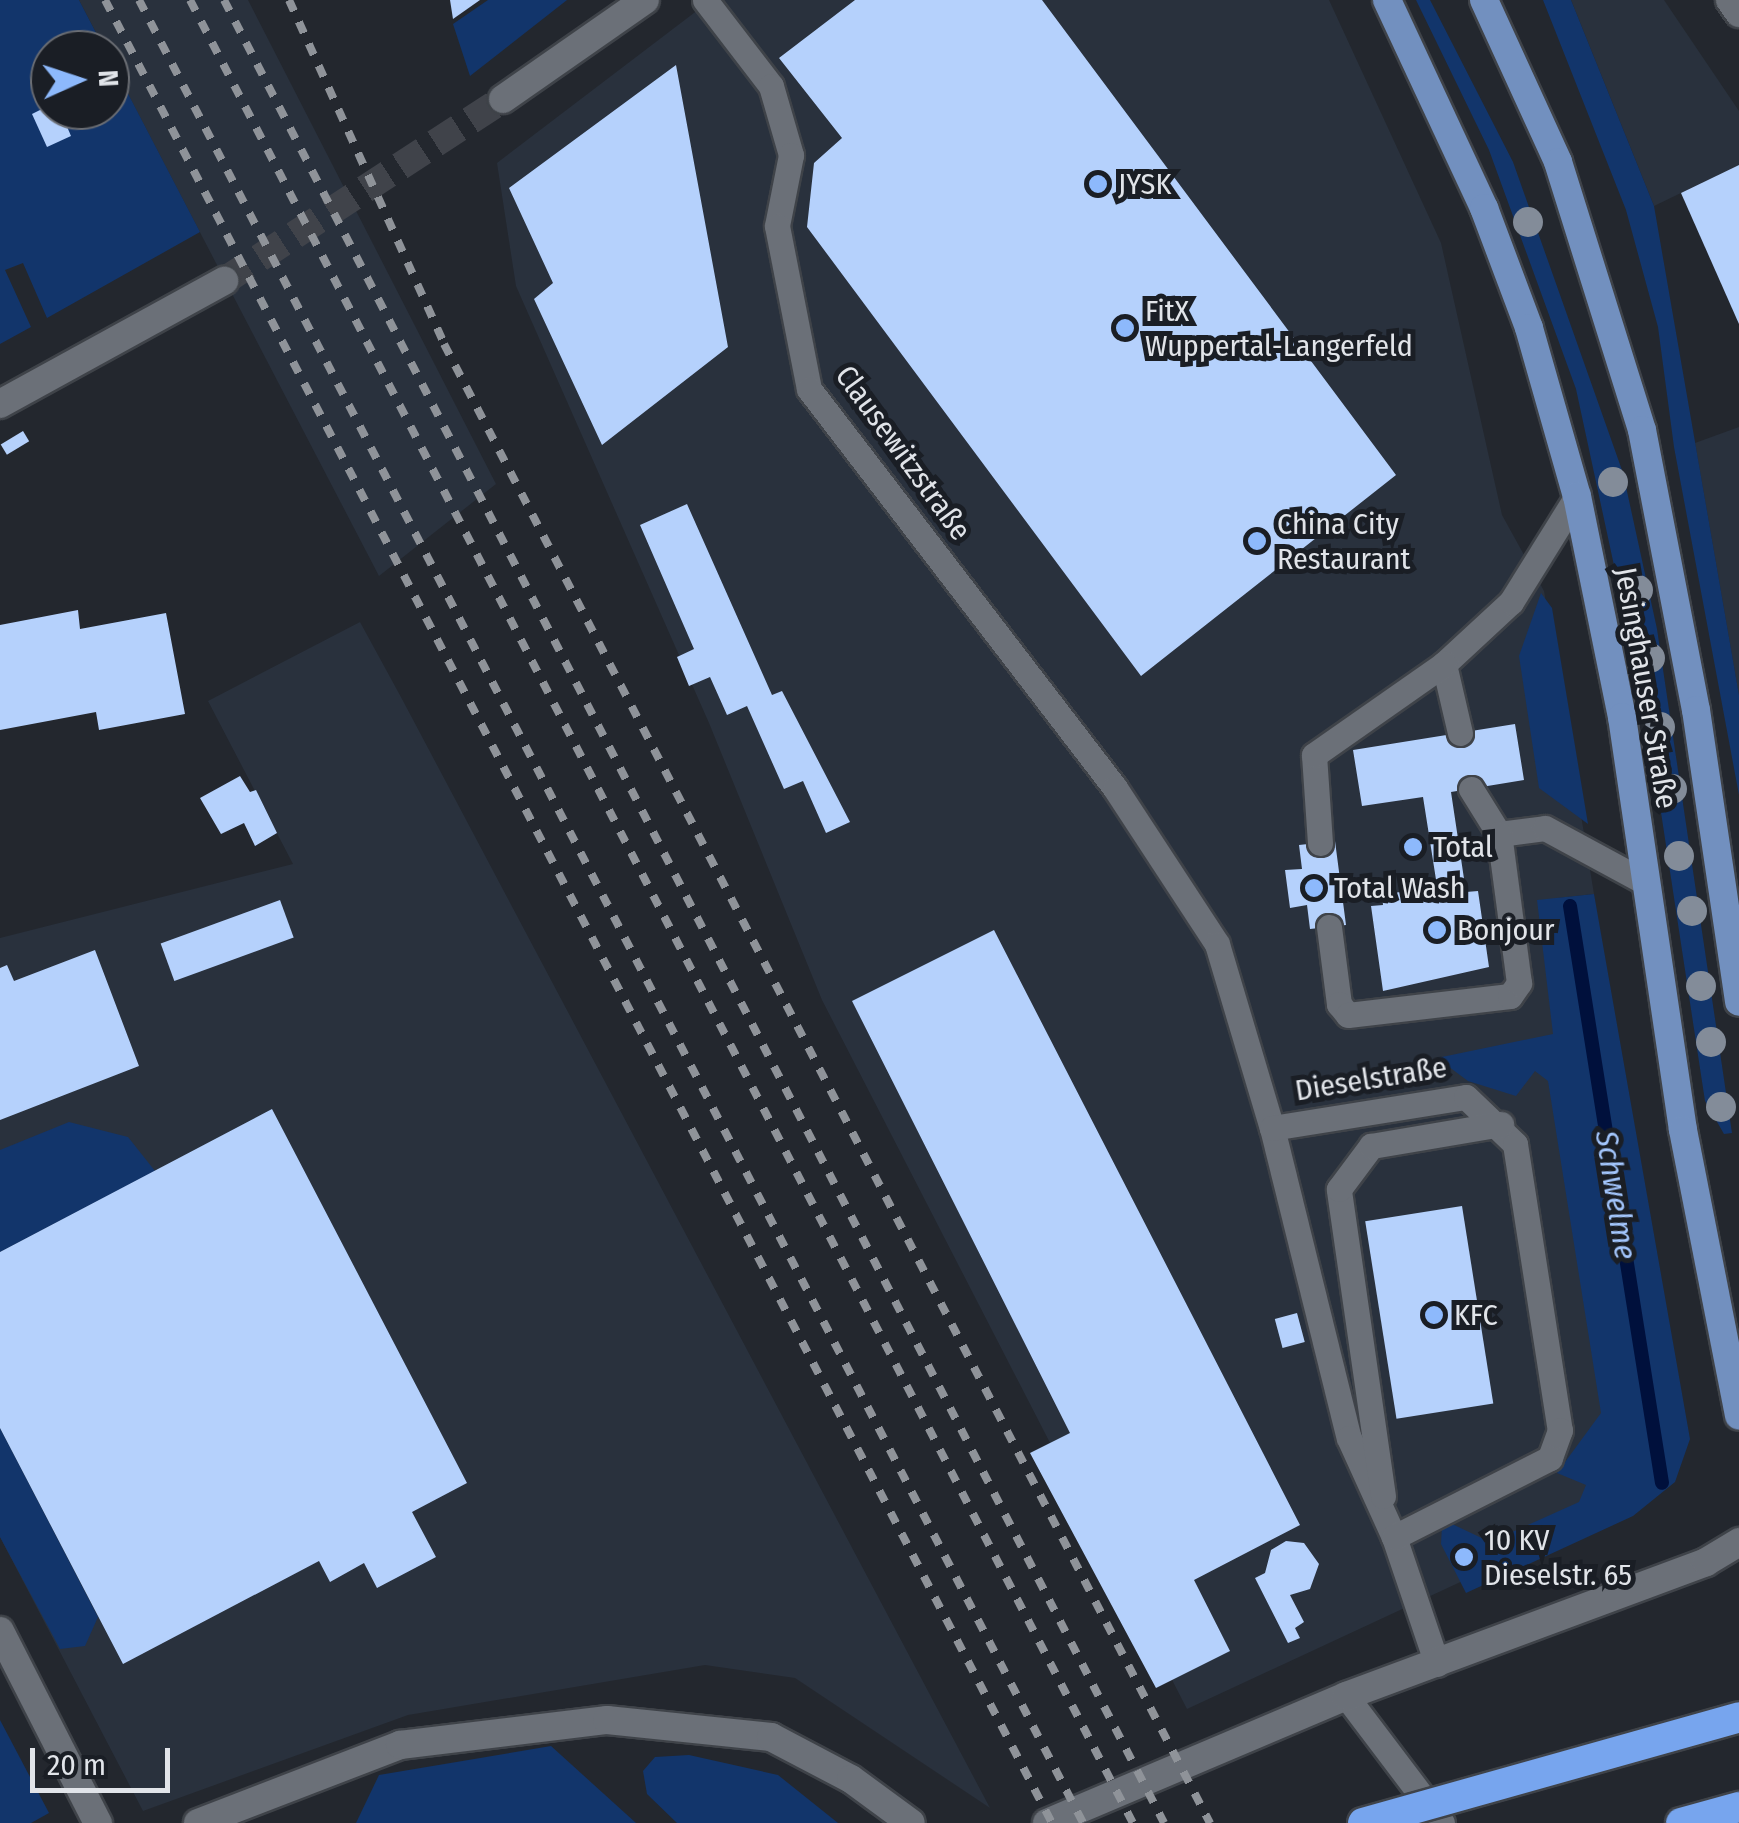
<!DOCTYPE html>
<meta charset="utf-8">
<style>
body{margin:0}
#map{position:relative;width:1739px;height:1823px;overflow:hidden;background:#23272e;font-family:"Fira Sans Condensed",sans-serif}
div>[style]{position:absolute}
.built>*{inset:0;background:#29313d}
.green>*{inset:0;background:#12356b}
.stream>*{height:14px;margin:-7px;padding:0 7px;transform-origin:7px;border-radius:7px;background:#00103c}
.building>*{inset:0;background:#b5d1fc;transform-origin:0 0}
.tertiary-tunnel>*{height:28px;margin-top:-14px;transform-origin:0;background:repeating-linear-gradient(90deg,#40434a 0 28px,transparent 0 42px)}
.roads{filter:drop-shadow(2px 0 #3f4349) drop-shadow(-2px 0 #3f4349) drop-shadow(0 2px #3f4349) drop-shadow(0 -2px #3f4349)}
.service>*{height:25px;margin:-12.5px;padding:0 12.5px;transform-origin:12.5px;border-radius:12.5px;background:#6b7078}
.minor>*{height:28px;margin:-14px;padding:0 14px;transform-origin:14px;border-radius:14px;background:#6b7078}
.tertiary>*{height:28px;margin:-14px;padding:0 14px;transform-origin:14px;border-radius:14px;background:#6b7078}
.primary>*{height:28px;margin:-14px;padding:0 14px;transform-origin:14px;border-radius:14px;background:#7290bf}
.motorway>*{height:30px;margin:-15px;padding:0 15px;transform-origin:15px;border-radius:15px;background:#77a5ee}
.rail>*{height:8px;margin-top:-4px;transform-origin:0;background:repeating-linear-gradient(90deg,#8f9399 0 12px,transparent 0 24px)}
.bridges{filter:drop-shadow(2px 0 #3f4349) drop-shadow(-2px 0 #3f4349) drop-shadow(0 2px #3f4349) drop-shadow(0 -2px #3f4349)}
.motorway-bridge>*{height:30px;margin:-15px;padding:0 15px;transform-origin:15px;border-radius:15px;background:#77a5ee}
.trees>*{width:30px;height:30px;margin:-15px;border-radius:50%;background:#838c99}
.dots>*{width:28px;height:28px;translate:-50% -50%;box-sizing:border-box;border:5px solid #1a1e25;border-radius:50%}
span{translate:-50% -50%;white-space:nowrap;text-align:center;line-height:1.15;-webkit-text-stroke:10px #1a1e25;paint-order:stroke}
.poi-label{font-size:30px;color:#e1e4e9}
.left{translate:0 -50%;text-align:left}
.street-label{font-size:30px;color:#e1e4e9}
.water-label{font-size:32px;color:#a3c6fd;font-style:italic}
.north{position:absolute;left:30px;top:30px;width:100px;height:100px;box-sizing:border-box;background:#1a1e25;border:2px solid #6a6d73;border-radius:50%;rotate:87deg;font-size:28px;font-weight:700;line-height:40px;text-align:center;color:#e1e4e9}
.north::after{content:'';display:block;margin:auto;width:35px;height:45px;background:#8db9fc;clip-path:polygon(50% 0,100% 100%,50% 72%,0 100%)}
.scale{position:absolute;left:30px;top:1748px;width:140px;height:45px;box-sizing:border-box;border:5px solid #e1e4e9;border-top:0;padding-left:12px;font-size:30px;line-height:35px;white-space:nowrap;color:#e1e4e9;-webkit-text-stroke:8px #1a1e25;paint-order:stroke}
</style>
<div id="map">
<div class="built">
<i style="clip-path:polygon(79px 0,248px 0,496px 484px,379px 576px)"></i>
<i style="clip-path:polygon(711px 0,1329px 0,1441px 243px,1502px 515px,1544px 591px,1594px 894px,1558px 898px,1652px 1493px,1187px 1709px,822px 1000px,709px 723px,516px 286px,497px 163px)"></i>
<i style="clip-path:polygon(1571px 0,1664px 0,1739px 111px,1739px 165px,1654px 206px)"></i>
<i style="clip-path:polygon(1739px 427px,1739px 696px,1695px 443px)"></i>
<i style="clip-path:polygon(360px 622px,402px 699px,990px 1808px,795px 1678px,705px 1665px,408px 1715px,143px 1811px,0 1537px,0 938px,293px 864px,208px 701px)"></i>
</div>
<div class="green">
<i style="clip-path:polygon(0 0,79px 0,105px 50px,50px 50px,50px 110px,110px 110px,110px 59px,200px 232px,47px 318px,23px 263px,5px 270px,31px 327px,0 344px)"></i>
<i style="clip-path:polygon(488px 0,567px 0,470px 76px,453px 24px)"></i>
<i style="clip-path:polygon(1416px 0,1430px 0,1513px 162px,1623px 473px,1657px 629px,1732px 1133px,1724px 1134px,1705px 1101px,1646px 714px,1576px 389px,1489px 150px)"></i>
<i style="clip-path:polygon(1543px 0,1571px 0,1654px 206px,1739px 695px,1739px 795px,1674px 447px,1658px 327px,1626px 210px)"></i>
<i style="clip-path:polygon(1541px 593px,1552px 608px,1588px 824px,1539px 788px,1519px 656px)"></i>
<i style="clip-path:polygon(1594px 894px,1690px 1439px,1675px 1482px,1633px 1516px,1466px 1593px,1441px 1544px,1442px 1526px,1450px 1523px,1490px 1542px,1579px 1502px,1586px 1485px,1557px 1473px,1601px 1413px,1548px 1081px,1535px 1071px,1516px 1096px,1468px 1081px,1437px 1058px,1553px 1034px,1537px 900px)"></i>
<i style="clip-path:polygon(69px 1122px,128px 1137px,155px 1171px,0 1252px,0 1150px)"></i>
<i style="clip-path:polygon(0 1428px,98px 1617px,85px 1646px,60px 1649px,0 1537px)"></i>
<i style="clip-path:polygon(0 1720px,49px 1813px,31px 1823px,0 1823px)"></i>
<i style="clip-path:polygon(551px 1746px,636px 1823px,356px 1823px,379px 1775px)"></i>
<i style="clip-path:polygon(689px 1755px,778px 1775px,838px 1823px,677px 1823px,647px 1794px,643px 1771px,655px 1757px)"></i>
</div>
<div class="stream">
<i style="left:1570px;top:906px;width:584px;rotate:80.94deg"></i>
</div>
<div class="building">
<i style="clip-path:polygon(450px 0,480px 0,453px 19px)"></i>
<i style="clip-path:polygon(855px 0,1042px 0,1396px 475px,1141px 676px,807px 227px,814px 163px,842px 138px,779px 58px)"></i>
<i style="clip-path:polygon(676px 65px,728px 347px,602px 445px,534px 299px,553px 283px,509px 188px)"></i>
<i style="clip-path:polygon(50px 105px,60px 110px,71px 136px,47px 147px,32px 114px)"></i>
<i style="clip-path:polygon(1739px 165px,1739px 324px,1681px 193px)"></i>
<i style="left:23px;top:431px;width:12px;height:26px;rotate:59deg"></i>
<i style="clip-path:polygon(687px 504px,772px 695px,782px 691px,850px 822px,826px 833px,803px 781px,784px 789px,747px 706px,727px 715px,710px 677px,689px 686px,677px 657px,694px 649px,640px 525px)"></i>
<i style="clip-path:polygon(78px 610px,80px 629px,166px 613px,185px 714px,99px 730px,96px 712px,0 730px,0 625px)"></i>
<i style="clip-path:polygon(1515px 724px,1524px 780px,1451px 792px,1466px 892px,1478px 891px,1489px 967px,1383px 991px,1371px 906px,1383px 905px,1382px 895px,1437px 886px,1423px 797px,1362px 806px,1353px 750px)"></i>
<i style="clip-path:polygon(240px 776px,250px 792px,256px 790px,277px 833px,255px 846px,244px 823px,221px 834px,200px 798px)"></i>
<i style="clip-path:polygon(1335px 841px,1346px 925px,1310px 929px,1307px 905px,1290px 908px,1285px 870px,1302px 869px,1299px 845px)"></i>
<i style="left:280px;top:900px;width:40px;height:127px;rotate:70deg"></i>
<i style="clip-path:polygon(994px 930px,1300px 1525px,1194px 1580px,1230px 1651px,1156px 1688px,1030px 1453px,1070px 1433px,852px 1001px)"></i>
<i style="clip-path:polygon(95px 950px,139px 1066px,0 1120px,0 968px,7px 965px,14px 981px)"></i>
<i style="clip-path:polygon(272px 1109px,467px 1483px,412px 1512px,436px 1557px,377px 1588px,364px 1563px,330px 1582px,319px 1561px,123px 1664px,0 1428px,0 1252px)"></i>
<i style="left:1462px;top:1206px;width:200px;height:98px;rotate:81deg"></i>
<i style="left:1297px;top:1313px;width:30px;height:23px;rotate:75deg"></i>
<i style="clip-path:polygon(1286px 1541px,1304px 1543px,1319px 1564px,1310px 1589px,1290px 1595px,1304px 1622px,1295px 1628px,1300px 1638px,1288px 1643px,1255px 1578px,1265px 1573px,1271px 1550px)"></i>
</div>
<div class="tertiary-tunnel">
<i style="left:224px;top:281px;width:333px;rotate:-33.1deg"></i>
</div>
<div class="roads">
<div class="service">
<i style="left:705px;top:0;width:108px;rotate:52.5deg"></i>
<i style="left:771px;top:86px;width:72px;rotate:73.8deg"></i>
<i style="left:791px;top:155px;width:72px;rotate:101.2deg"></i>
<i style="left:777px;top:226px;width:166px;rotate:78.9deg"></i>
<i style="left:809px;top:389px;width:503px;rotate:52.51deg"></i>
<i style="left:1115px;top:788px;width:186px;rotate:56.8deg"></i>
<i style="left:1217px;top:944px;width:192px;rotate:73.4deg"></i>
<i style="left:1272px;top:1128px;width:319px;rotate:76.1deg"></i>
<i style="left:1349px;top:1438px;width:109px;rotate:65.6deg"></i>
<i style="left:1394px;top:1537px;width:134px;rotate:71.3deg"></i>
<i style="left:1460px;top:733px;width:71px;rotate:-103.1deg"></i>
<i style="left:1444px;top:664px;width:91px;rotate:-42.8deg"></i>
<i style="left:1511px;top:602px;width:125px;rotate:-58.1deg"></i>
<i style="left:1471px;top:789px;width:53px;rotate:58.1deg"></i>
<i style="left:1499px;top:834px;width:46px;rotate:-7.4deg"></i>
<i style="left:1545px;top:828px;width:114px;rotate:28.4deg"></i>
<i style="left:1320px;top:843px;width:88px;rotate:-93.9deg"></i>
<i style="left:1314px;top:755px;width:159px;rotate:-35deg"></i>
<i style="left:1329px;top:927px;width:78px;rotate:82.6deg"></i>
<i style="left:1339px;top:1004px;width:14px;rotate:51deg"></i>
<i style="left:1348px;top:1015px;width:163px;rotate:-6.7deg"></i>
<i style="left:1510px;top:996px;width:16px;rotate:-55deg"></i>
<i style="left:1519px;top:983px;width:150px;rotate:-97.6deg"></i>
<i style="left:1272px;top:1128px;width:196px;rotate:-9.1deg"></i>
<i style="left:1466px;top:1097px;width:68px;rotate:43.8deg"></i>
<i style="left:1515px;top:1144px;width:290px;rotate:81.1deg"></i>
<i style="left:1560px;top:1430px;width:30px;rotate:110deg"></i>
<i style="left:1550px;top:1458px;width:175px;rotate:153.1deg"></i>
<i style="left:1383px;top:1496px;width:310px;rotate:-98.2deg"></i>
<i style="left:1339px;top:1189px;width:54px;rotate:-53.3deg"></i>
<i style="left:1371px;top:1146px;width:132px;rotate:-9.6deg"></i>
<i style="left:1346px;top:1696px;width:159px;rotate:52.9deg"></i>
</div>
<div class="minor">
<i style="left:1730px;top:0;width:16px;rotate:55deg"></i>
<i style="left:0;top:1631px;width:216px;rotate:63deg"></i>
<i style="left:198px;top:1823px;width:217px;rotate:-21.1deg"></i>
<i style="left:400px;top:1745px;width:209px;rotate:-6.9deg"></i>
<i style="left:607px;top:1720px;width:165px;rotate:5.9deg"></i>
<i style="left:771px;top:1737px;width:90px;rotate:27.7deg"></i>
<i style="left:851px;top:1779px;width:74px;rotate:36.3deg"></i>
<i style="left:1047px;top:1823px;width:325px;rotate:-23deg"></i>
<i style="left:1346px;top:1696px;width:384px;rotate:-20.4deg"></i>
<i style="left:1706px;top:1562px;width:39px;rotate:-31deg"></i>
</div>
<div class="tertiary">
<i style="left:503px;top:99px;width:173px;rotate:-34.9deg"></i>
<i style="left:0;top:404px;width:256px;rotate:-28.8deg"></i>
</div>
<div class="primary">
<i style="left:1387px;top:0;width:230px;rotate:65deg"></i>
<i style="left:1484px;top:208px;width:128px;rotate:69.4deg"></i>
<i style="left:1529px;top:328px;width:175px;rotate:74.1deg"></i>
<i style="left:1577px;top:496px;width:226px;rotate:78.5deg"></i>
<i style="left:1622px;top:717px;width:417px;rotate:81.6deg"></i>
<i style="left:1683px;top:1130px;width:291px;rotate:78.9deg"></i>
<i style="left:1484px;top:0;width:178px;rotate:65.4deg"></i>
<i style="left:1558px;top:162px;width:281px;rotate:72.6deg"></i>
<i style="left:1642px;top:430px;width:285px;rotate:79.1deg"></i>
<i style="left:1696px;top:710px;width:295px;rotate:81.6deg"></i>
</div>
<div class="motorway">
<i style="left:1681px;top:1823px;width:60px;rotate:-15.4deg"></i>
</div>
</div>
<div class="rail">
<i style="left:105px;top:0;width:2054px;rotate:62.55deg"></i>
<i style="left:139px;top:0;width:2053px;rotate:62.62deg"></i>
<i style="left:190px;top:0;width:2052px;rotate:62.65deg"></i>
<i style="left:224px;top:0;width:2051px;rotate:62.72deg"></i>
<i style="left:289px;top:0;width:377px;rotate:65.7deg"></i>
<i style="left:444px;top:344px;width:1666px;rotate:62.62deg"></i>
</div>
<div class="bridges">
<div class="motorway-bridge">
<i style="left:1363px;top:1823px;width:391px;rotate:-15.7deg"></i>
</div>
</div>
<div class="trees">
<i style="left:1528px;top:222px"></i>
<i style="left:1613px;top:482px"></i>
<i style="left:1638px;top:590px"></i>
<i style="left:1650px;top:658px"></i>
<i style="left:1660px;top:727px"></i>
<i style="left:1672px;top:789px"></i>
<i style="left:1679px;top:856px"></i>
<i style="left:1692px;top:911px"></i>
<i style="left:1701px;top:986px"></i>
<i style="left:1711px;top:1042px"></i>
<i style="left:1721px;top:1107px"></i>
</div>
<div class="dots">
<i style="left:1098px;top:184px;background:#8db9fc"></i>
<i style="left:1125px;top:328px;background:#8db9fc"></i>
<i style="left:1257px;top:541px;background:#8db9fc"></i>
<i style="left:1413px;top:847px;background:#8db9fc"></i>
<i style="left:1314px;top:888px;background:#8db9fc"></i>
<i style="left:1437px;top:930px;background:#8db9fc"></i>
<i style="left:1434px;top:1315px;background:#8db9fc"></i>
<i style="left:1464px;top:1557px;background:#8db9fc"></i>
</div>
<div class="poi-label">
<span class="left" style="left:1118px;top:184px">JYSK</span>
<span class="left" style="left:1145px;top:328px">FitX<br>Wuppertal-Langerfeld</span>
<span class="left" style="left:1277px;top:541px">China City<br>Restaurant</span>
<span class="left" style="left:1433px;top:847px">Total</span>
<span class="left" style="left:1334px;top:888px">Total Wash</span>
<span class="left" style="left:1457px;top:930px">Bonjour</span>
<span class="left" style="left:1454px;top:1315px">KFC</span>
<span class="left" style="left:1484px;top:1557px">10 KV<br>Dieselstr. 65</span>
</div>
<div class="street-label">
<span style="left:903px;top:453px;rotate:54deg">Clausewitzstraße</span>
<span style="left:1646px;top:688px;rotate:80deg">Jesinghauser Straße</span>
<span style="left:1371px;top:1079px;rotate:-9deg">Dieselstraße</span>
</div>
<div class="water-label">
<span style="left:1616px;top:1195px;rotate:81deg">Schwelme</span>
</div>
<div class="north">N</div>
<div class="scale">20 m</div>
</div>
